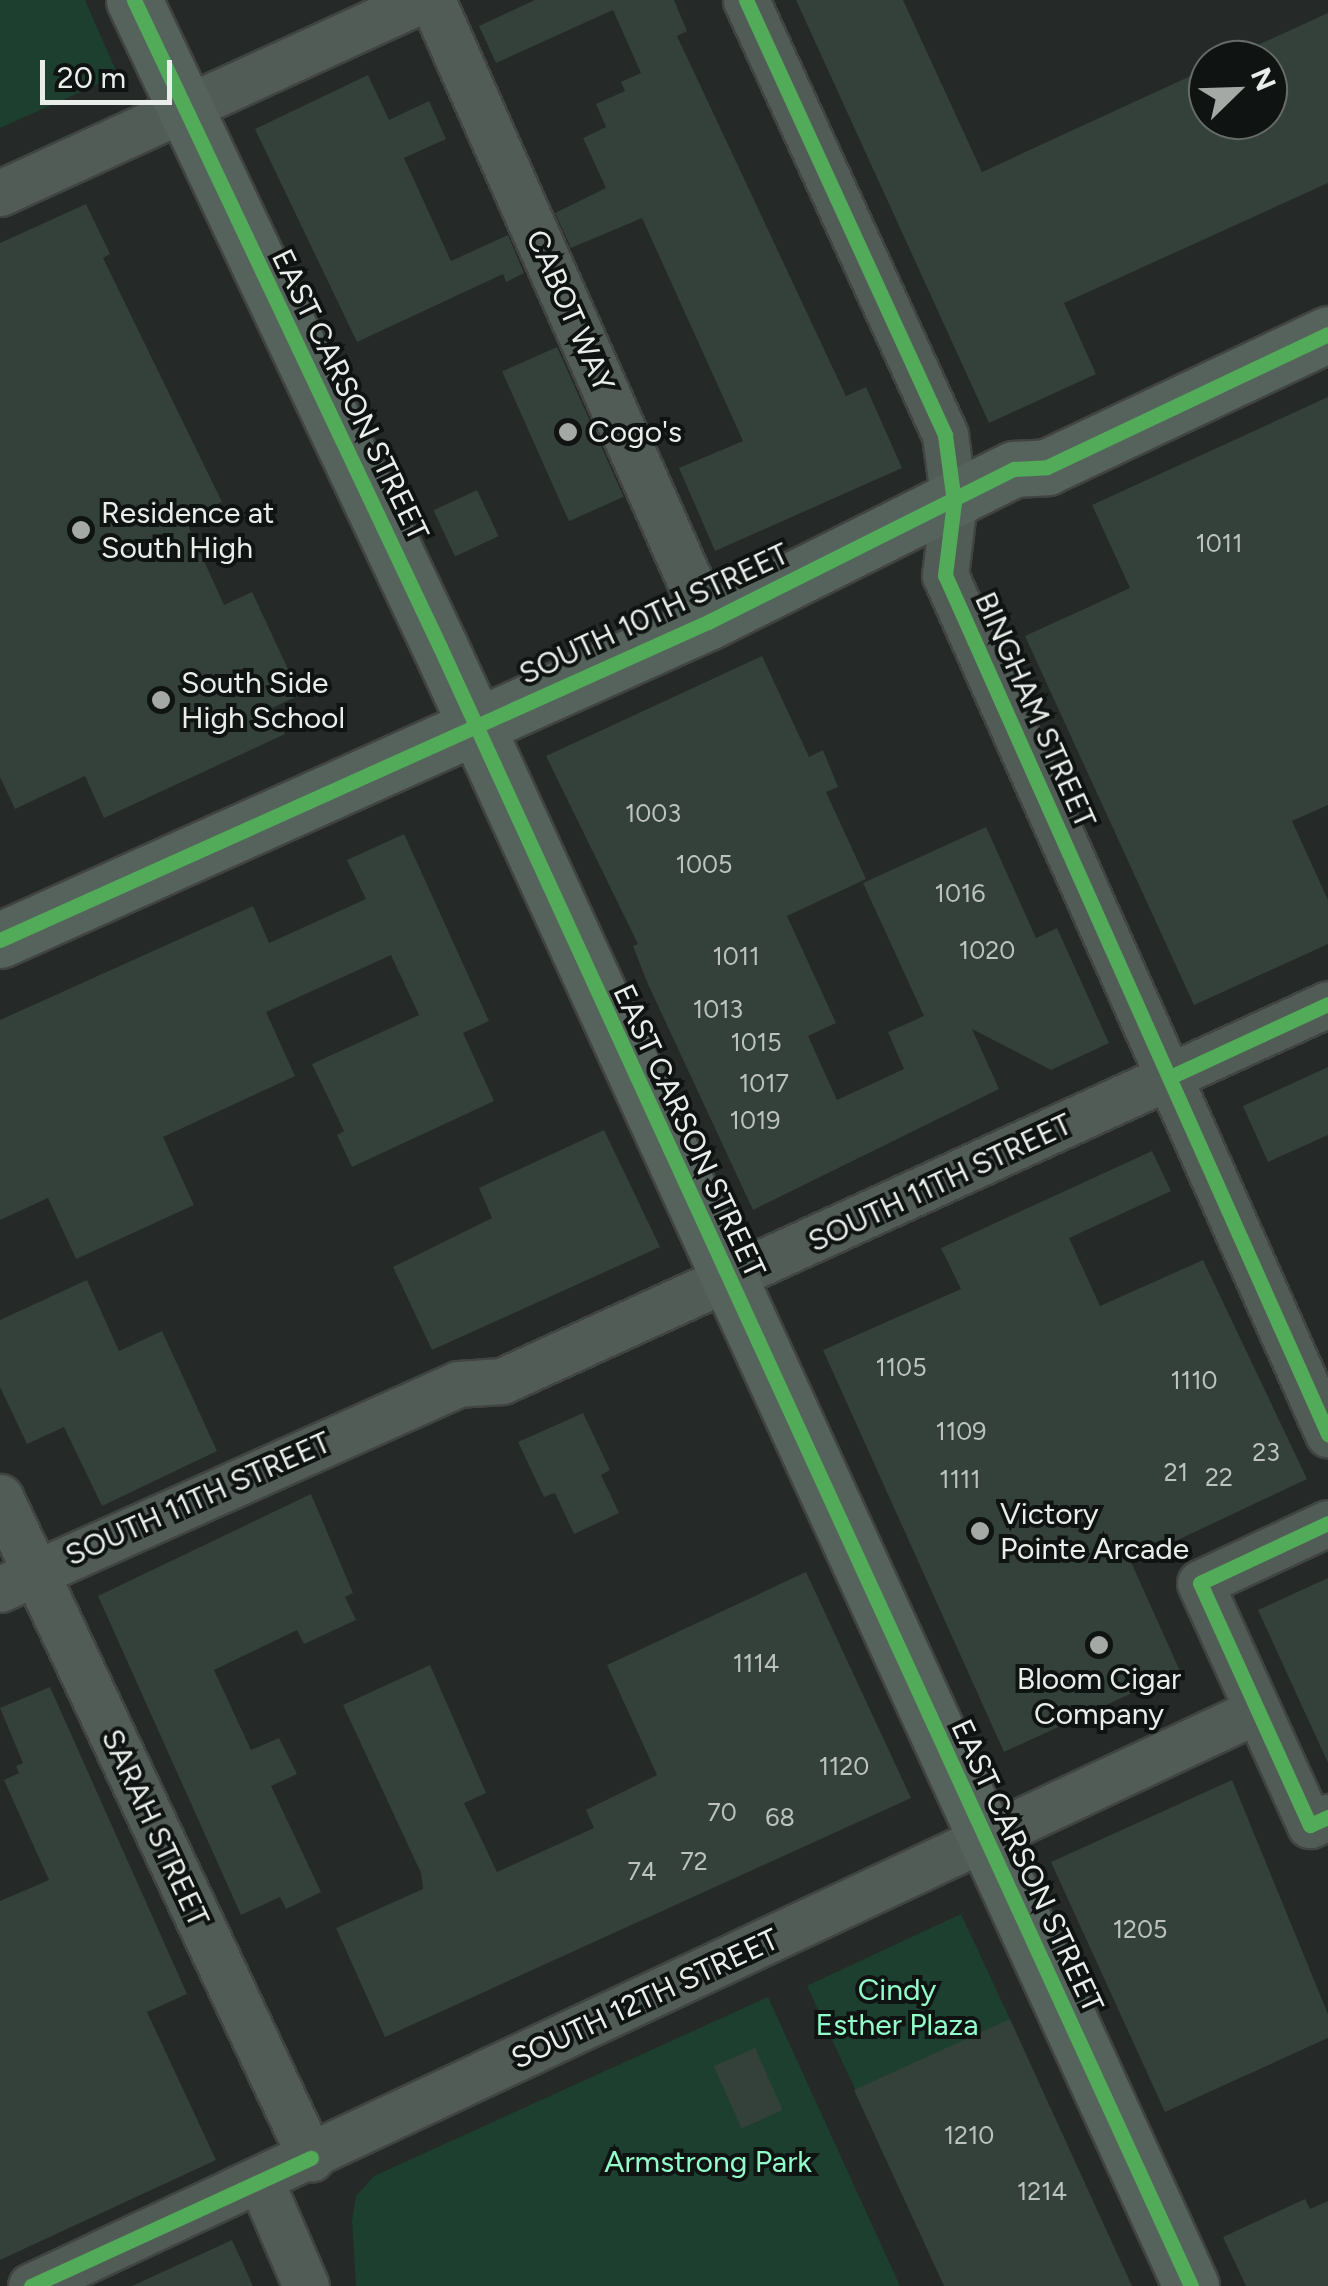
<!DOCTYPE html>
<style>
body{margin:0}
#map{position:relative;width:1328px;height:2286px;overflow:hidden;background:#252927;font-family:Figtree,sans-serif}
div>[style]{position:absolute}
.green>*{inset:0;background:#1c3f30;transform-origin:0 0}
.building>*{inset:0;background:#34403a;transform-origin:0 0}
.roads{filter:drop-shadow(2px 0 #414442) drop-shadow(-2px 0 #414442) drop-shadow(0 2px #414442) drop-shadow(0 -2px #414442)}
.minor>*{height:45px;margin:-22.5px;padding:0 22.5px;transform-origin:22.5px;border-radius:22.5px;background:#525c57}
.major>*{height:55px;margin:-27.5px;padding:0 27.5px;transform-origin:27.5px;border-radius:27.5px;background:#56635d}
.cycleway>*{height:15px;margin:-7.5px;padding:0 7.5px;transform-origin:7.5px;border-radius:7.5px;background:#51ab58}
.dots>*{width:28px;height:28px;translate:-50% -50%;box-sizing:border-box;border:5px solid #0f1311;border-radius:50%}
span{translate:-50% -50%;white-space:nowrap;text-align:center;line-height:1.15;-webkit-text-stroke:8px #0f1311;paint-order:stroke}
.number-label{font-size:25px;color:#bcc2bf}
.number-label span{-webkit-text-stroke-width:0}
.street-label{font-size:30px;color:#e9eeeb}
.poi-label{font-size:30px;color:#e9eeeb}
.left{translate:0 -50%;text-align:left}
.park-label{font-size:30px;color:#92fcca}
.north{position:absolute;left:1188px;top:40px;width:100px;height:100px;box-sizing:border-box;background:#0f1311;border:2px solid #666b68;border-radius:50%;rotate:67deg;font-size:28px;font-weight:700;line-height:40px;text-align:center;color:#e9eeeb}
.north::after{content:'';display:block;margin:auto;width:35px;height:45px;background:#a4a9a6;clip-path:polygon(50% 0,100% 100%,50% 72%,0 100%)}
.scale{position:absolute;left:40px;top:60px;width:132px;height:45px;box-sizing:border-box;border:5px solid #e9eeeb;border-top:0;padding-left:12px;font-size:30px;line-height:35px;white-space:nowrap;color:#e9eeeb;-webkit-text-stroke:8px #0f1311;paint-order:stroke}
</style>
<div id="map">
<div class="green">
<i style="clip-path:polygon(0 0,85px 0,118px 75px,0 128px)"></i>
<i style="left:961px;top:1914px;width:116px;height:170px;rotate:65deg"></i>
<i style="clip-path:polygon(768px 1997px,900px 2286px,356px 2286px,352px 2221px,356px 2196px,374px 2176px)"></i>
</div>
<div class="building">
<i style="clip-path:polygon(535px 0,674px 0,687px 31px,677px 36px,846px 396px,866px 387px,902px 468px,715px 551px,679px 468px,743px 441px,642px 218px,571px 248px,555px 213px,606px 188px,583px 138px,606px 127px,596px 104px,625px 91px,621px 82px,641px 73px,613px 10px,496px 63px,479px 26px)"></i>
<i style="clip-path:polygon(796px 0,903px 0,982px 172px,1208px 68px,1208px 120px,1268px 120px,1268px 60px,1225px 60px,1328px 13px,1328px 183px,1064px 303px,1096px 374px,989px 423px)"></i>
<i style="clip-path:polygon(368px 75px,389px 120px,429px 101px,446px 139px,404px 158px,451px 261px,508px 235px,524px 273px,506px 282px,503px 274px,357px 342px,255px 129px)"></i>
<i style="clip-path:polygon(86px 204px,110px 254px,103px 258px,222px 502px,185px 519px,224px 605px,252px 592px,300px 695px,272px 708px,285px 734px,104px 818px,85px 776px,15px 809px,0 777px,0 243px)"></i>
<i style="left:557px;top:347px;width:164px;height:60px;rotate:66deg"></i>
<i style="clip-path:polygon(1328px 397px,1328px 805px,1292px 821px,1328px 900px,1328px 944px,1194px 1005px,1025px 636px,1130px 588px,1092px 505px)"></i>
<i style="left:477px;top:490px;width:51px;height:48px;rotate:65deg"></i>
<i style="clip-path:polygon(762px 656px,809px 757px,823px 750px,838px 787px,826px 792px,866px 879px,787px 916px,836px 1023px,808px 1036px,837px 1100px,904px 1069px,888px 1032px,924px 1016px,863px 883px,986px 827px,1036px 938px,1057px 928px,1109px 1043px,1051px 1070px,972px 1029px,999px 1089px,753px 1210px,647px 982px,633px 946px,638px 944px,546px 756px)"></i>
<i style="clip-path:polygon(404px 834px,489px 1021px,463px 1033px,494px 1101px,352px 1167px,337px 1135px,344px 1131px,312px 1064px,419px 1015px,391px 955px,266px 1012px,295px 1076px,163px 1137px,194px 1205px,76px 1259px,48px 1198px,0 1220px,0 1020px,253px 906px,269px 943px,366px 899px,347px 860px)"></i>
<i style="clip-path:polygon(1328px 1067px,1328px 1135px,1268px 1162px,1243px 1106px)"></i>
<i style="clip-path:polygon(604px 1130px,660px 1247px,432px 1350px,393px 1267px,492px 1218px,479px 1188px)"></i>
<i style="clip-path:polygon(1152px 1151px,1171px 1191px,1069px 1238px,1100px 1306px,1203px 1260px,1307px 1479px,1131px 1562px,1180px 1671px,1004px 1752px,823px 1350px,961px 1289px,941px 1248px)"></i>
<i style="clip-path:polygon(87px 1280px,119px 1351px,162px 1331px,217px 1451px,102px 1506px,64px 1427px,27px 1444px,0 1387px,0 1320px)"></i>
<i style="clip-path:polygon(583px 1413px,610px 1470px,601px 1475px,619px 1513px,574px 1534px,555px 1493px,544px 1497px,518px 1442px)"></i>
<i style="clip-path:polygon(311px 1494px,353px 1593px,345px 1597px,356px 1620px,304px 1644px,297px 1630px,214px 1670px,251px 1750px,279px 1738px,297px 1774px,271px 1786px,321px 1892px,286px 1909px,280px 1897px,241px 1915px,98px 1596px)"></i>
<i style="clip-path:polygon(806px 1572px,911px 1798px,385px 2037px,336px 1928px,423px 1889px,421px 1873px,343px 1705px,430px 1665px,486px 1793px,464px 1803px,497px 1872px,594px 1828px,586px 1810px,657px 1775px,607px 1665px)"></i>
<i style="clip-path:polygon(1328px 1578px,1328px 1763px,1258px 1610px)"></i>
<i style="clip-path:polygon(50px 1687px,187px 1994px,147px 2012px,216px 2160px,0 2260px,0 1901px,49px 1880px,4px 1780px,19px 1773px,16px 1766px,23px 1763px,0 1708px)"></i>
<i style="clip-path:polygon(1232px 1780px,1328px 2014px,1328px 2038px,1165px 2112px,1051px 1862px)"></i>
<i style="clip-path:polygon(1010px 2019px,1072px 2155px,1132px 2286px,944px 2286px,854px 2090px)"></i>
<i style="left:755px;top:2048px;width:68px;height:45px;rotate:66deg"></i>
<i style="clip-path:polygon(1305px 2199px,1310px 2209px,1328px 2201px,1328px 2286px,1246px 2286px,1223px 2237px)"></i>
<i style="clip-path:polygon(232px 2240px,253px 2286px,132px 2286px)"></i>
</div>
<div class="roads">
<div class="minor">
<i style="left:432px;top:0;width:680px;rotate:66.07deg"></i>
<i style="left:746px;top:0;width:478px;rotate:65.4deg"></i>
<i style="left:945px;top:435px;width:68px;rotate:82.3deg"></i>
<i style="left:954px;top:502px;width:74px;rotate:97deg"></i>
<i style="left:945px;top:575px;width:941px;rotate:65.97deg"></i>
<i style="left:0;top:193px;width:464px;rotate:-24.6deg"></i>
<i style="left:0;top:1497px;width:731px;rotate:64.8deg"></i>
<i style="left:1328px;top:1523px;width:141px;rotate:154.9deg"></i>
<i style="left:1200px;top:1583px;width:266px;rotate:65.6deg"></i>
<i style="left:1310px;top:1825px;width:20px;rotate:-24deg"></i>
<i style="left:0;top:1589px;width:502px;rotate:-24.11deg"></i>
<i style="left:458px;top:1384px;width:44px;rotate:-3.9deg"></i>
<i style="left:502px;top:1381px;width:908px;rotate:-24.53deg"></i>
<i style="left:261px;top:2182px;width:113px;rotate:66.6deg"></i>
<i style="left:31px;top:2286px;width:1355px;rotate:-25.15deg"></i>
</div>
<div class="major">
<i style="left:134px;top:0;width:716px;rotate:64.69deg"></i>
<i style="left:440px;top:647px;width:1803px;rotate:65.38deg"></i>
<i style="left:0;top:940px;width:776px;rotate:-24.19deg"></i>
<i style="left:708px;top:622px;width:342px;rotate:-26.6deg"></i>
<i style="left:1014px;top:469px;width:33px;rotate:-3deg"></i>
<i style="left:1047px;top:467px;width:311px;rotate:-25.3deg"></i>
</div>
</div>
<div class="cycleway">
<i style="left:134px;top:0;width:716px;rotate:64.69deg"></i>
<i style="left:440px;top:647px;width:1803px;rotate:65.38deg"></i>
<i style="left:746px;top:0;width:478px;rotate:65.4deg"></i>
<i style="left:945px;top:435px;width:68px;rotate:82.3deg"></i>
<i style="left:954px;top:502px;width:74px;rotate:97deg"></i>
<i style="left:945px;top:575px;width:941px;rotate:65.97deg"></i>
<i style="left:0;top:940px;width:776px;rotate:-24.19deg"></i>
<i style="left:708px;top:622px;width:342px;rotate:-26.6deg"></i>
<i style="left:1014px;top:469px;width:33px;rotate:-3deg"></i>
<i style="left:1047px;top:467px;width:311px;rotate:-25.3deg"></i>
<i style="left:1170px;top:1077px;width:174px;rotate:-24.8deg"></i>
<i style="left:1328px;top:1523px;width:141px;rotate:154.9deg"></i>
<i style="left:1200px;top:1583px;width:266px;rotate:65.6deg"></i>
<i style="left:1310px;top:1825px;width:20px;rotate:-24deg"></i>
<i style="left:31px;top:2286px;width:308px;rotate:-24.6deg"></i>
</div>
<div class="dots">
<i style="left:568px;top:432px;background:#a4a9a6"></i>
<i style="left:81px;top:530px;background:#a4a9a6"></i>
<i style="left:161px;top:700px;background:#a4a9a6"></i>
<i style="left:980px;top:1531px;background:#a4a9a6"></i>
<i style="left:1099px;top:1645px;background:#a4a9a6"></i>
</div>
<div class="number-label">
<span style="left:1219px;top:543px">1011</span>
<span style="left:653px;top:813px">1003</span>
<span style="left:704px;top:864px">1005</span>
<span style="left:960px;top:893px">1016</span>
<span style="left:987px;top:950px">1020</span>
<span style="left:736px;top:956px">1011</span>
<span style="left:718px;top:1009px">1013</span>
<span style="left:756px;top:1042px">1015</span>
<span style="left:764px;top:1083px">1017</span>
<span style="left:755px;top:1120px">1019</span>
<span style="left:901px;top:1367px">1105</span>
<span style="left:1194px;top:1380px">1110</span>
<span style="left:961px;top:1431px">1109</span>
<span style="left:1266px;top:1452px">23</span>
<span style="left:1176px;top:1472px">21</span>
<span style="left:1219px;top:1477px">22</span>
<span style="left:960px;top:1479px">1111</span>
<span style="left:756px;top:1663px">1114</span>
<span style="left:844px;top:1766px">1120</span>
<span style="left:722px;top:1812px">70</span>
<span style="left:780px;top:1817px">68</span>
<span style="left:694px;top:1861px">72</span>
<span style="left:642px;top:1871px">74</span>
<span style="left:1140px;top:1929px">1205</span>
<span style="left:969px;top:2135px">1210</span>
<span style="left:1042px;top:2191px">1214</span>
</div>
<div class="street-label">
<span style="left:570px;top:311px;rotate:66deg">CABOT WAY</span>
<span style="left:350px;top:395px;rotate:64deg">EAST CARSON STREET</span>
<span style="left:654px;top:614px;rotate:-25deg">SOUTH 10TH STREET</span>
<span style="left:1035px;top:710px;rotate:66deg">BINGHAM STREET</span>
<span style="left:689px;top:1131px;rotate:65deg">EAST CARSON STREET</span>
<span style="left:940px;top:1183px;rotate:-25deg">SOUTH 11TH STREET</span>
<span style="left:198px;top:1499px;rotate:-24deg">SOUTH 11TH STREET</span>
<span style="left:155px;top:1828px;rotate:65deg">SARAH STREET</span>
<span style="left:1027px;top:1866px;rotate:65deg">EAST CARSON STREET</span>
<span style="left:645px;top:1999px;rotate:-25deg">SOUTH 12TH STREET</span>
</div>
<div class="poi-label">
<span class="left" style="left:588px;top:432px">Cogo's</span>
<span class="left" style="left:101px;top:530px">Residence at<br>South High</span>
<span class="left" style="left:181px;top:700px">South Side<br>High School</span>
<span class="left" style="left:1000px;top:1531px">Victory<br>Pointe Arcade</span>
<span style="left:1099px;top:1696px">Bloom Cigar<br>Company</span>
</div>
<div class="park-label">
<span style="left:897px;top:2007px">Cindy<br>Esther Plaza</span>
<span style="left:708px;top:2162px">Armstrong Park</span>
</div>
<div class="north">N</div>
<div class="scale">20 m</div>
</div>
